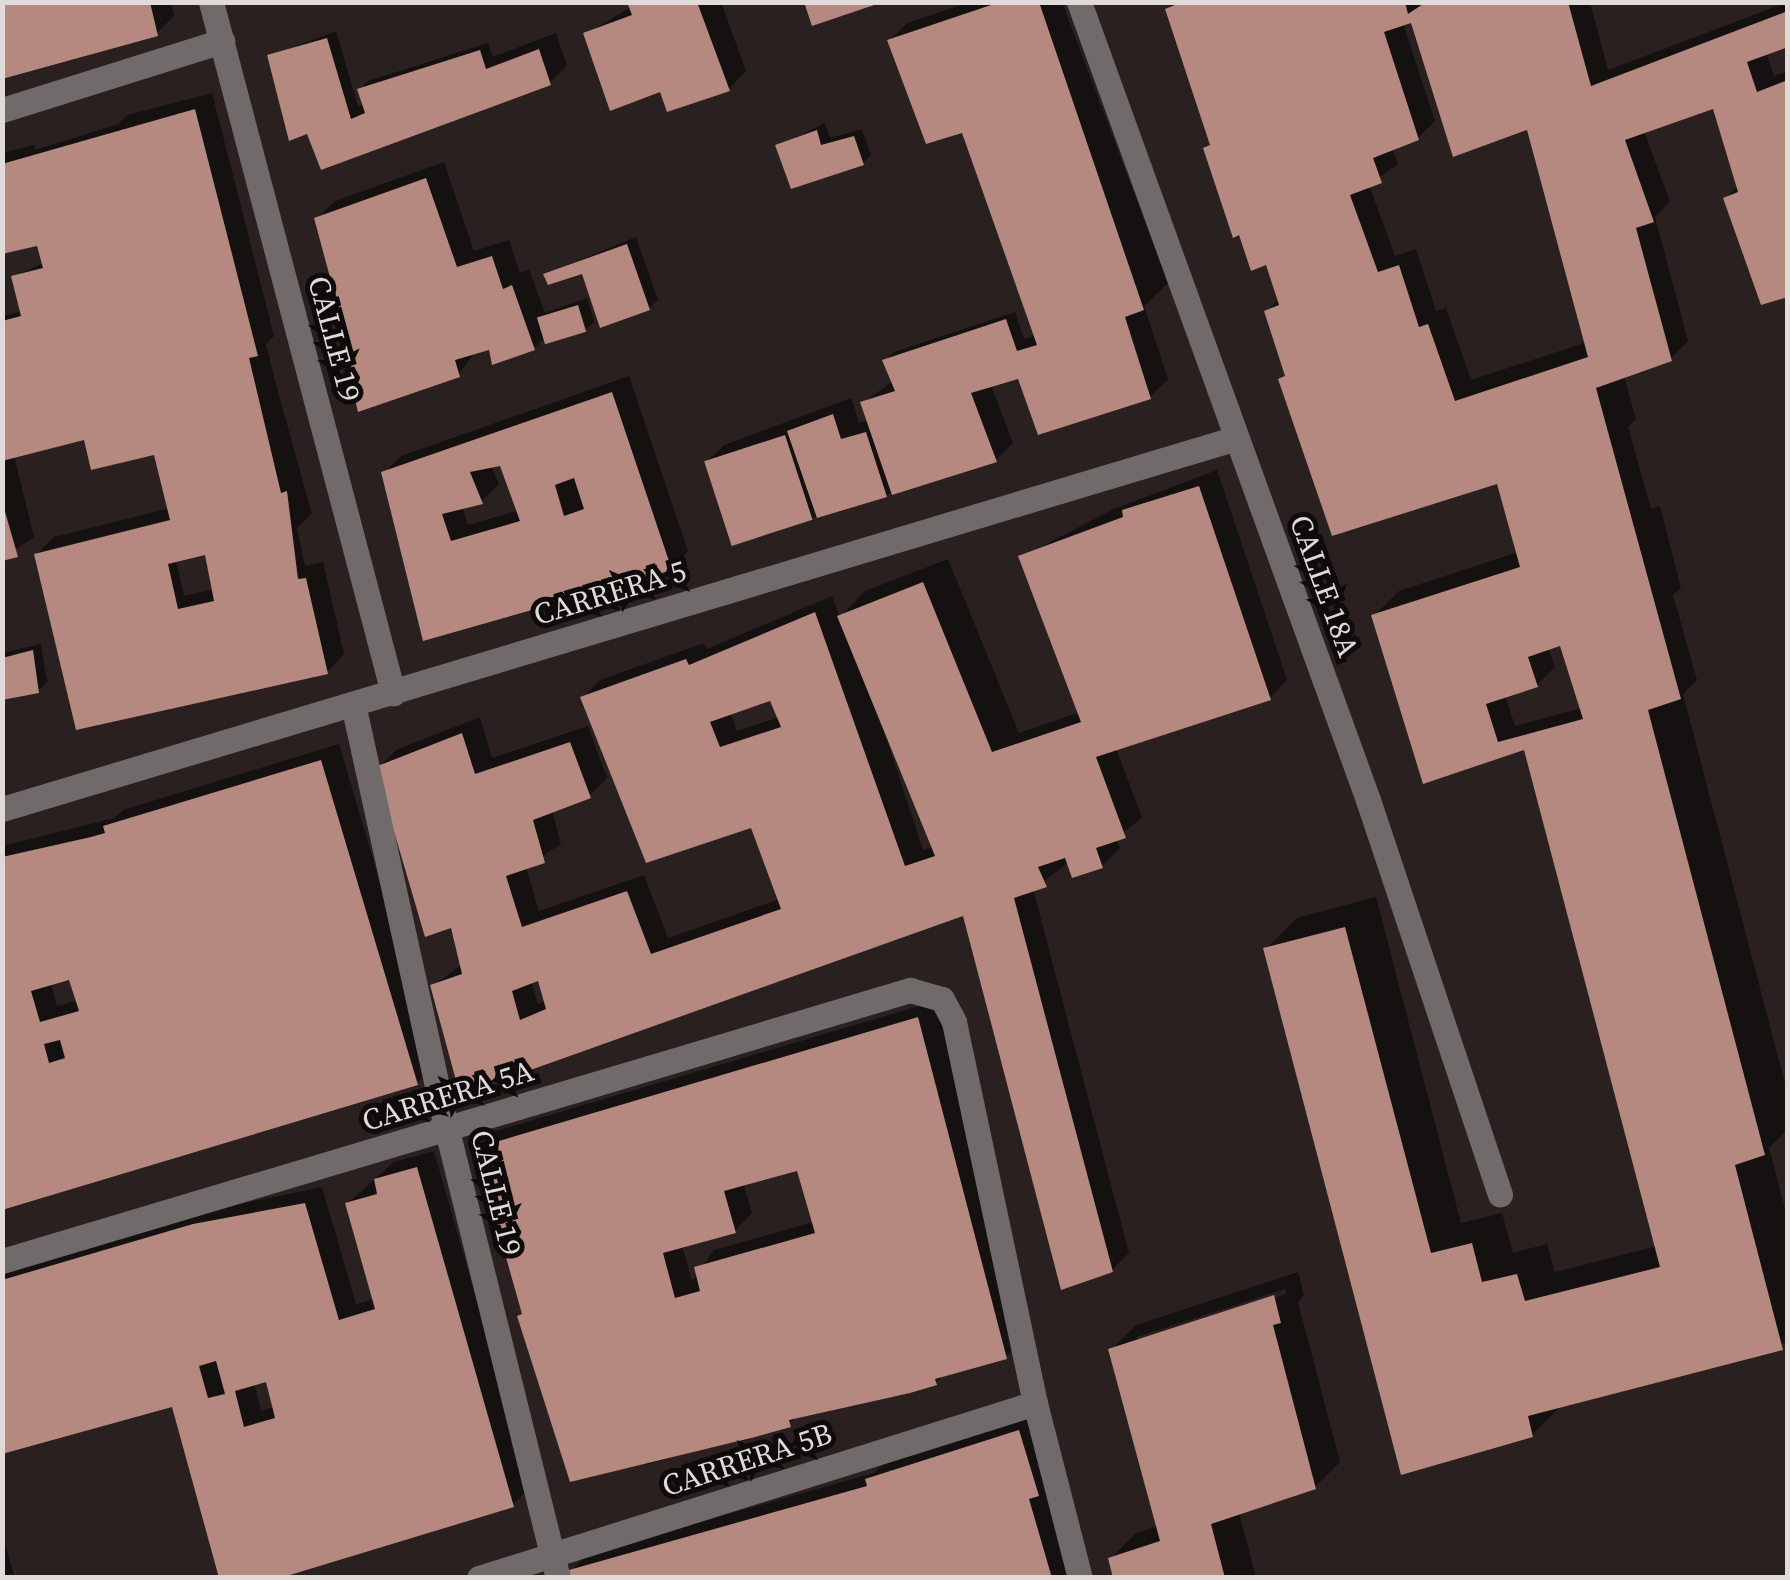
<!DOCTYPE html>
<style>
body{margin:0}
#map{position:relative;width:1790px;height:1580px;overflow:hidden;background:#29201f;font-family:"Source Serif 4",serif}
div>[style]{position:absolute}
.shadow>*{inset:0;background:#0007}
.building>*{inset:0;background:#b58880;transform-origin:0 0}
.minor>*{height:25px;margin:-12.5px;padding:0 12.5px;transform-origin:12.5px;border-radius:12.5px;background:#706b6a}
span{translate:-50% -50%;white-space:nowrap;text-align:center;line-height:1.15;-webkit-text-stroke:10px #0f0b0a;paint-order:stroke}
.street-label{font-size:30px;color:#e0dad8}
.frame{position:absolute;inset:0;border:5px solid #e0dad8;pointer-events:none}
</style>
<div id="map">
<div class="shadow">
<i style="clip-path:polygon(2px 2px,171px 2px,174px 16px,157px 33px,70px 61px)"></i>
<i style="clip-path:polygon(639px 2px,721px 2px,746px 71px,729px 89px,661px 89px,586px 34px)"></i>
<i style="clip-path:polygon(970px 2px,1062px 2px,1168px 283px,1144px 306px,1168px 379px,1150px 397px,1020px 376px,991px 385px,1013px 443px,996px 460px,812px 518px,706px 462px,724px 445px,851px 398px,859px 423px,869px 420px,863px 403px,893px 381px,885px 361px,894px 352px,1015px 312px,1024px 339px,1037px 335px,965px 134px,890px 40px,907px 23px)"></i>
<i style="clip-path:polygon(evenodd,1174px 2px,1590px 2px,1608px 70px,1788px 2px,1788px 44px,1766px 52px,1774px 76px,1788px 71px,1788px 294px,1726px 198px,1739px 185px,1714px 105px,1644px 131px,1670px 202px,1655px 217px,1688px 341px,1670px 359px,1624px 376px,1636px 419px,1628px 427px,1651px 509px,1660px 506px,1681px 588px,1673px 595px,1697px 680px,1683px 694px,1788px 1095px,1788px 1129px,1769px 1148px,1788px 1220px,1788px 1342px,1562px 1405px,1532px 1435px,1403px 1472px,1266px 949px,1297px 918px,1376px 897px,1461px 1223px,1502px 1213px,1513px 1253px,1547px 1244px,1555px 1272px,1657px 1246px,1526px 748px,1425px 781px,1374px 616px,1399px 591px,1518px 552px,1500px 484px,1281px 379px,1287px 374px,1266px 312px,1279px 299px,1267px 262px,1206px 149px,1212px 143px,1168px 9px,1174px 2px,1413px 19px,1528px 127px,1587px 342px,1471px 380px,1446px 308px,1436px 311px,1416px 249px,1395px 256px,1369px 185px,1398px 164px,1392px 148px,1418px 138px,1435px 121px,1403px 23px,1413px 19px,1174px 2px,1561px 643px,1582px 708px,1515px 726px,1505px 695px,1537px 685px,1555px 667px,1548px 647px,1561px 643px)"></i>
<i style="clip-path:polygon(336px 31px,358px 106px,365px 104px,360px 90px,368px 81px,488px 43px,493px 57px,556px 33px,567px 66px,549px 83px,310px 135px,270px 56px)"></i>
<i style="clip-path:polygon(evenodd,212px 93px,274px 336px,266px 344px,275px 381px,312px 514px,297px 528px,305px 566px,323px 562px,344px 654px,327px 672px,36px 555px,54px 537px,170px 508px,156px 452px,86px 437px,14px 456px,34px 537px,2px 558px,2px 316px,22px 311px,14px 276px,44px 263px,39px 240px,2px 252px,2px 153px,34px 145px,35px 150px,118px 124px,127px 115px,212px 93px,207px 553px,214px 589px,184px 596px,176px 560px,207px 553px)"></i>
<i style="clip-path:polygon(825px 123px,830px 138px,862px 129px,871px 155px,863px 163px,778px 146px)"></i>
<i style="clip-path:polygon(444px 162px,474px 251px,509px 240px,520px 273px,529px 269px,545px 313px,587px 298px,594px 322px,585px 330px,546px 336px,534px 348px,475px 352px,458px 375px,345px 346px,350px 341px,317px 219px,335px 201px)"></i>
<i style="clip-path:polygon(636px 237px,658px 300px,649px 308px,583px 271px,546px 274px)"></i>
<i style="clip-path:polygon(evenodd,629px 376px,688px 551px,670px 568px,425px 638px,384px 473px,401px 456px,629px 376px,502px 463px,519px 510px,468px 525px,462px 506px,481px 501px,499px 484px,491px 465px,502px 463px)"></i>
<i style="clip-path:polygon(evenodd,1217px 470px,1287px 680px,1270px 698px,1116px 748px,1142px 818px,1116px 838px,1120px 848px,1102px 866px,1069px 862px,1033px 889px,1129px 1253px,1112px 1270px,973px 909px,462px 1092px,433px 986px,462px 964px,453px 925px,378px 768px,396px 750px,480px 717px,492px 758px,588px 726px,607px 778px,589px 796px,552px 810px,561px 844px,526px 867px,539px 911px,644px 875px,668px 938px,780px 899px,752px 825px,583px 698px,600px 680px,704px 643px,707px 649px,832px 596px,840px 617px,865px 591px,948px 559px,1019px 733px,1080px 712px,1021px 557px,1114px 509px,1217px 470px,872px 694px,934px 847px,923px 850px,872px 694px,1217px 470px,772px 698px,779px 717px,737px 731px,730px 712px,772px 698px,1217px 470px,539px 977px,546px 1001px,538px 1004px,531px 981px,539px 977px)"></i>
<i style="clip-path:polygon(41px 644px,47px 682px,38px 691px,2px 698px,2px 653px)"></i>
<i style="clip-path:polygon(evenodd,339px 744px,434px 1065px,417px 1083px,2px 1210px,2px 846px,114px 818px,123px 810px,339px 744px,70px 976px,78px 1000px,57px 1006px,51px 985px,70px 976px)"></i>
<i style="clip-path:polygon(evenodd,936px 1001px,1023px 1339px,1006px 1357px,945px 1374px,935px 1383px,799px 1415px,789px 1424px,645px 1465px,524px 1312px,478px 1148px,496px 1131px,936px 1001px,799px 1168px,814px 1222px,714px 1250px,692px 1282px,682px 1245px,735px 1231px,752px 1213px,743px 1183px,799px 1168px)"></i>
<i style="clip-path:polygon(evenodd,434px 1151px,530px 1488px,512px 1505px,268px 1578px,174px 1404px,2px 1451px,2px 1269px,173px 1218px,322px 1187px,356px 1304px,375px 1299px,348px 1203px,394px 1162px,434px 1151px,268px 1379px,275px 1407px,261px 1411px,254px 1383px,268px 1379px)"></i>
<i style="clip-path:polygon(evenodd,1298px 1272px,1304px 1295px,1298px 1302px,1340px 1462px,1315px 1487px,1239px 1512px,1256px 1578px,1116px 1578px,1111px 1558px,1136px 1533px,1158px 1526px,1111px 1350px,1136px 1325px,1298px 1272px,1285px 1289px,1286px 1294px,1137px 1343px,1137px 1337px,1285px 1289px)"></i>
<i style="clip-path:polygon(1036px 1414px,1074px 1578px,574px 1578px,572px 1570px,589px 1553px,874px 1473px,885px 1462px)"></i>
<i style="clip-path:polygon(2px 1534px,15px 1578px,2px 1578px)"></i>
</div>
<div class="building">
<i style="clip-path:polygon(2px 2px,150px 2px,158px 36px,2px 79px)"></i>
<i style="clip-path:polygon(627px 2px,697px 2px,730px 91px,667px 112px,660px 92px,610px 111px,583px 33px,632px 15px)"></i>
<i style="clip-path:polygon(804px 2px,880px 2px,880px 3px,812px 26px)"></i>
<i style="clip-path:polygon(1000px 2px,1039px 2px,1144px 310px,1125px 317px,1151px 399px,1038px 435px,1018px 379px,971px 393px,997px 462px,892px 495px,860px 402px,895px 391px,882px 360px,1006px 319px,1017px 351px,1037px 345px,962px 133px,926px 144px,887px 40px)"></i>
<i style="clip-path:polygon(evenodd,1182px 2px,1405px 2px,1408px 14px,1426px 2px,1568px 2px,1591px 86px,1788px 11px,1788px 47px,1747px 62px,1757px 92px,1788px 80px,1788px 297px,1761px 305px,1723px 198px,1738px 192px,1713px 109px,1625px 140px,1654px 222px,1636px 228px,1672px 361px,1596px 388px,1681px 699px,1648px 710px,1765px 1155px,1735px 1165px,1783px 1350px,1528px 1416px,1533px 1437px,1401px 1475px,1263px 948px,1345px 927px,1431px 1253px,1472px 1243px,1482px 1282px,1517px 1274px,1525px 1301px,1660px 1267px,1524px 750px,1423px 784px,1371px 615px,1520px 567px,1497px 484px,1332px 536px,1278px 379px,1285px 376px,1264px 311px,1279px 305px,1266px 265px,1251px 271px,1239px 235px,1233px 238px,1203px 148px,1210px 145px,1165px 9px,1182px 2px,1411px 23px,1453px 157px,1527px 130px,1588px 357px,1455px 401px,1428px 324px,1419px 327px,1399px 265px,1378px 272px,1350px 195px,1382px 183px,1373px 158px,1419px 140px,1384px 32px,1411px 23px,1182px 2px,1560px 646px,1583px 719px,1498px 742px,1486px 704px,1538px 687px,1528px 657px,1560px 646px)"></i>
<i style="clip-path:polygon(327px 38px,351px 119px,365px 113px,357px 89px,480px 50px,486px 69px,539px 49px,551px 85px,321px 170px,307px 134px,289px 141px,267px 55px)"></i>
<i style="clip-path:polygon(evenodd,195px 109px,258px 356px,249px 358px,281px 493px,287px 491px,298px 579px,306px 578px,328px 674px,76px 730px,34px 554px,170px 520px,154px 455px,91px 470px,84px 440px,2px 461px,2px 321px,21px 316px,11px 276px,43px 268px,37px 246px,2px 254px,2px 164px,195px 109px,205px 555px,214px 601px,178px 609px,168px 564px,205px 555px)"></i>
<i style="clip-path:polygon(817px 130px,821px 145px,854px 136px,864px 165px,791px 189px,775px 145px)"></i>
<i style="clip-path:polygon(426px 178px,457px 267px,492px 256px,503px 289px,512px 285px,535px 350px,492px 365px,489px 350px,455px 360px,460px 377px,358px 412px,342px 345px,348px 344px,314px 218px)"></i>
<i style="clip-path:polygon(627px 244px,650px 310px,600px 328px,582px 274px,548px 285px,543px 274px)"></i>
<i style="left:578px;top:305px;width:28px;height:43px;rotate:73deg"></i>
<i style="clip-path:polygon(evenodd,612px 392px,672px 570px,423px 641px,381px 472px,612px 392px,500px 466px,520px 521px,451px 541px,442px 514px,483px 504px,470px 472px,500px 466px,612px 392px,574px 478px,584px 509px,564px 516px,555px 485px,574px 478px)"></i>
<i style="clip-path:polygon(833px 414px,841px 439px,866px 432px,887px 497px,817px 518px,787px 431px)"></i>
<i style="left:785px;top:435px;width:89px;height:85px;rotate:72deg"></i>
<i style="clip-path:polygon(evenodd,1199px 486px,1271px 700px,1096px 757px,1126px 838px,1096px 848px,1103px 868px,1072px 878px,1065px 858px,1038px 867px,1047px 887px,1014px 898px,1113px 1272px,1061px 1290px,963px 916px,460px 1095px,430px 985px,462px 974px,451px 928px,425px 937px,375px 767px,462px 733px,475px 774px,570px 742px,591px 798px,533px 820px,545px 863px,506px 876px,522px 927px,627px 891px,651px 954px,781px 909px,751px 828px,646px 863px,580px 697px,686px 659px,689px 665px,815px 612px,905px 866px,935px 856px,837px 616px,923px 582px,992px 752px,1081px 722px,1018px 556px,1123px 517px,1122px 510px,1199px 486px,770px 701px,781px 727px,720px 747px,710px 722px,770px 701px,1199px 486px,538px 981px,546px 1009px,520px 1020px,512px 991px,538px 981px)"></i>
<i style="clip-path:polygon(2px 501px,18px 557px,2px 561px)"></i>
<i style="clip-path:polygon(33px 650px,39px 693px,2px 700px,2px 658px)"></i>
<i style="clip-path:polygon(evenodd,321px 760px,418px 1085px,2px 1210px,2px 857px,91px 837px,105px 833px,103px 826px,321px 760px,69px 980px,79px 1011px,40px 1022px,31px 991px,69px 980px,321px 760px,60px 1040px,65px 1058px,49px 1063px,44px 1044px,60px 1040px)"></i>
<i style="clip-path:polygon(evenodd,918px 1017px,1007px 1359px,935px 1379px,937px 1385px,910px 1393px,789px 1420px,791px 1427px,755px 1437px,570px 1482px,517px 1316px,522px 1314px,475px 1148px,918px 1017px,797px 1171px,815px 1233px,694px 1267px,700px 1291px,675px 1298px,663px 1253px,736px 1233px,724px 1191px,797px 1171px)"></i>
<i style="clip-path:polygon(evenodd,417px 1167px,514px 1507px,280px 1578px,219px 1578px,172px 1407px,2px 1454px,2px 1280px,193px 1224px,305px 1203px,339px 1320px,375px 1309px,345px 1203px,377px 1194px,374px 1179px,417px 1167px,216px 1361px,225px 1394px,208px 1398px,199px 1366px,216px 1361px,417px 1167px,266px 1382px,275px 1418px,244px 1427px,235px 1391px,266px 1382px)"></i>
<i style="clip-path:polygon(1274px 1295px,1281px 1323px,1273px 1325px,1316px 1489px,1211px 1524px,1225px 1578px,1113px 1578px,1108px 1558px,1160px 1541px,1108px 1349px)"></i>
<i style="clip-path:polygon(1019px 1430px,1039px 1496px,1029px 1499px,1052px 1578px,571px 1578px,569px 1570px,867px 1486px,865px 1479px)"></i>
</div>
<div class="minor">
<i style="left:211px;top:2px;width:715px;rotate:75.24deg"></i>
<i style="left:1079px;top:2px;width:849px;rotate:70.09deg"></i>
<i style="left:1368px;top:800px;width:416px;rotate:71.5deg"></i>
<i style="left:2px;top:110px;width:231px;rotate:-17.4deg"></i>
<i style="left:353px;top:704px;width:436px;rotate:77.6deg"></i>
<i style="left:447px;top:1130px;width:462px;rotate:76.1deg"></i>
<i style="left:2px;top:809px;width:1289px;rotate:-16.73deg"></i>
<i style="left:2px;top:1261px;width:948px;rotate:-16.62deg"></i>
<i style="left:910px;top:990px;width:33px;rotate:16deg"></i>
<i style="left:942px;top:999px;width:26px;rotate:62deg"></i>
<i style="left:954px;top:1022px;width:390px;rotate:78deg"></i>
<i style="left:1035px;top:1403px;width:181px;rotate:75.6deg"></i>
<i style="left:479px;top:1578px;width:583px;rotate:-17.47deg"></i>
</div>
<div class="street-label">
<span style="left:334px;top:339px;rotate:75deg">CALLE 19</span>
<span style="left:1324px;top:586px;rotate:70deg">CALLE 18A</span>
<span style="left:610px;top:593px;rotate:-17deg">CARRERA 5</span>
<span style="left:448px;top:1096px;rotate:-17deg">CARRERA 5A</span>
<span style="left:496px;top:1193px;rotate:76deg">CALLE 19</span>
<span style="left:747px;top:1460px;rotate:-18deg">CARRERA 5B</span>
</div>
<div class="frame"></div>
</div>
